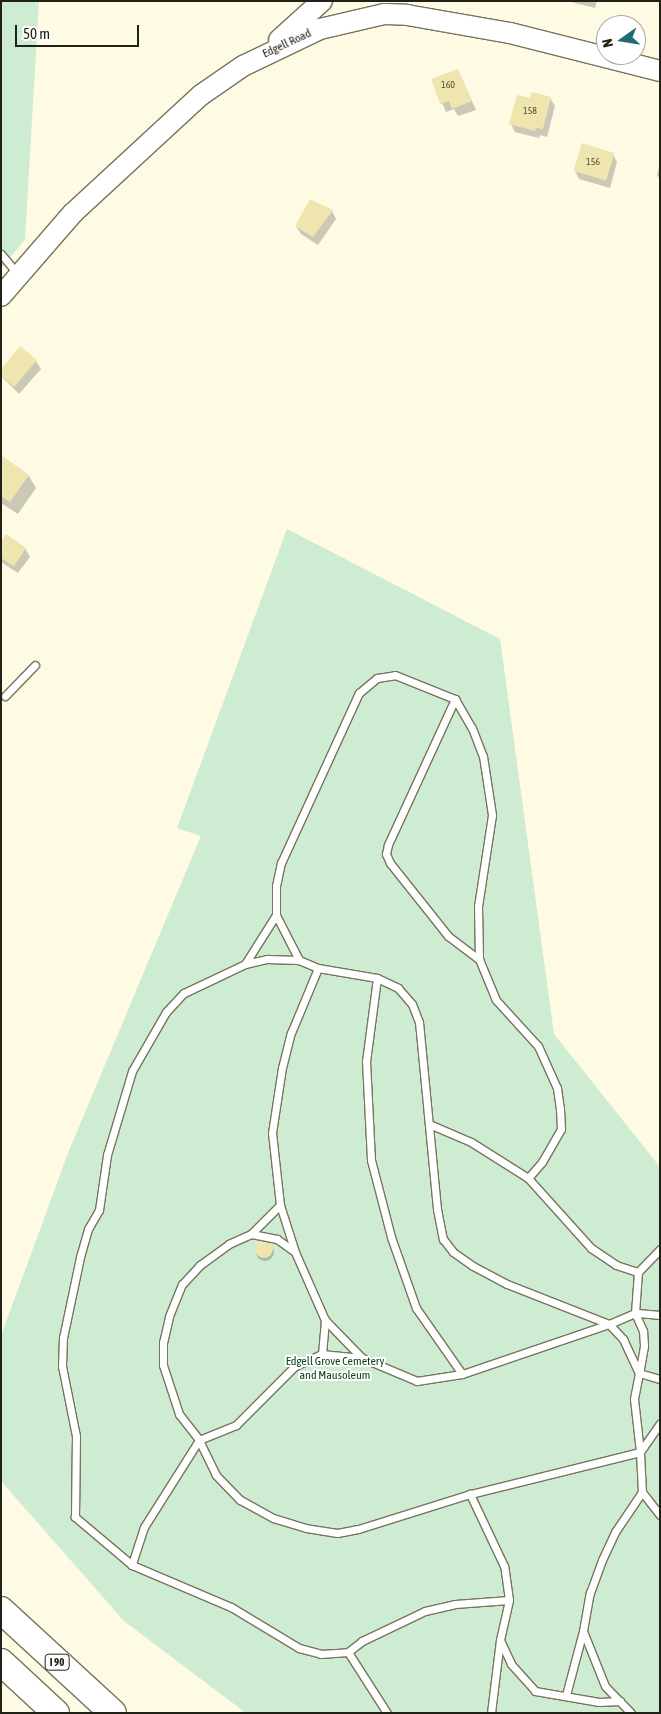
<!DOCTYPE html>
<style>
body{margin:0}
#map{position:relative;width:661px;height:1714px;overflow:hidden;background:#fefae4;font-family:"Asap Condensed",sans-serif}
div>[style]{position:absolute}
.green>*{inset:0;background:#ceecd1}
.shadow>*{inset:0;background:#0003}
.round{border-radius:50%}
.building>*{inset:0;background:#efe5af;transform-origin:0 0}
.roads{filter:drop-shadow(1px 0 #78745c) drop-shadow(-1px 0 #78745c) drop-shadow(0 1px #78745c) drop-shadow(0 -1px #78745c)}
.lane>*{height:7px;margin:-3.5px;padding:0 3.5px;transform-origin:3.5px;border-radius:3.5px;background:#fff}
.secondary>*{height:20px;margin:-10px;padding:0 10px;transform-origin:10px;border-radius:10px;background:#fff}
.highway>*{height:26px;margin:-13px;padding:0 13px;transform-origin:13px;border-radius:13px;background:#fff}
span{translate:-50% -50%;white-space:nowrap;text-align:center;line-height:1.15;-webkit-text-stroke:4px #fff;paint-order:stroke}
.number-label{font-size:10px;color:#55523d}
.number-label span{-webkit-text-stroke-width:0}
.shield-label span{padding:1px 4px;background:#fff;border:1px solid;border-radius:4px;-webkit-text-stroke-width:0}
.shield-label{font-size:11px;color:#222117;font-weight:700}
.street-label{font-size:12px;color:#222117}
.park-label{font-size:12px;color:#0e3e19}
.frame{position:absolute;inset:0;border:2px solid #222117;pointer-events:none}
.north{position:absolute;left:596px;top:15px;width:50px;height:50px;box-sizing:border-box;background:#fff;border:1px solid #a7a6a2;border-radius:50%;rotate:257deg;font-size:14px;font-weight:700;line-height:20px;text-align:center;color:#222117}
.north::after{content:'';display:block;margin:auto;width:18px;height:22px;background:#216c74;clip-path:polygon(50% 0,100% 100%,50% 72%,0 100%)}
.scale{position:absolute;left:15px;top:25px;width:124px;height:22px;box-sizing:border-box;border:2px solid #222117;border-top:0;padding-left:6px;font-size:15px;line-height:18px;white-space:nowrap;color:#222117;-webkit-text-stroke:4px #fff;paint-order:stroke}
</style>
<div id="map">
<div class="green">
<i style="clip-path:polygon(1px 1px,39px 1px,25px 239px,1px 269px)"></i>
<i style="clip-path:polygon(287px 529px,500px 639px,554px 1034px,660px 1167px,660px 1713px,246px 1713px,124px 1621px,1px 1481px,1px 1336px,68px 1153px,201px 836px,177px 828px)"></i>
</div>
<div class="shadow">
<i style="clip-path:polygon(567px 1px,597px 1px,595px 8px)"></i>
<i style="clip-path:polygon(462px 79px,476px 110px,458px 116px,454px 109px,446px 112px,432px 80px)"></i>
<i style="clip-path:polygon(550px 98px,555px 106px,547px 137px,540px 135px,539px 138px,515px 132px,511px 124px,531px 100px)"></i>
<i style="clip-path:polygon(613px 154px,617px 162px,610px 188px,579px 179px,575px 171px)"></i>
<i style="clip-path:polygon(660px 162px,660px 180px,657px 175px)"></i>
<i style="clip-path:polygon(332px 211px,336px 219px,318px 245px,301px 234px,296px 226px)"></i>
<i style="clip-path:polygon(36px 361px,41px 369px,19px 394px,1px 376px)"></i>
<i style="clip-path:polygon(1px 457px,29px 476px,36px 488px,18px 514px,1px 503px)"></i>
<i style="clip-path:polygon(1px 543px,25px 548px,30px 557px,18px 573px,1px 562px)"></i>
<i class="round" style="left:256px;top:1243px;width:18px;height:18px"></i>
</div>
<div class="building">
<i style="clip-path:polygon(458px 69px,472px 101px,452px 109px,449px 101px,440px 104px,431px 79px)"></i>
<i style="clip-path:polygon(532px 92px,551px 97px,543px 129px,536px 128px,535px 131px,509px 124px,517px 95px,530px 98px)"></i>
<i style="left:582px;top:143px;width:34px;height:29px;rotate:17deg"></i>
<i style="clip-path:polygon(310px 199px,333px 210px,313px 237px,295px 226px)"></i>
<i style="clip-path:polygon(20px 346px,37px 360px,14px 387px,1px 376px,1px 369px)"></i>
<i style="clip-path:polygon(1px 455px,29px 475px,10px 502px,1px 496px)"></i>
<i style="clip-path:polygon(6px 534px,26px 548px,14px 566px,1px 558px,1px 541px)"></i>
<i class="round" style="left:255px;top:1240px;width:18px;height:18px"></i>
</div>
<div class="roads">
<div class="lane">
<i style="left:1px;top:254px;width:26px;rotate:50deg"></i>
<i style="left:5px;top:696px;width:43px;rotate:-45.9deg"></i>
<i style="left:455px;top:699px;width:161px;rotate:114.7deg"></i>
<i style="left:388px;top:845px;width:9px;rotate:103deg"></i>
<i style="left:386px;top:854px;width:10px;rotate:66deg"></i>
<i style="left:390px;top:863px;width:93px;rotate:51.5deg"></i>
<i style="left:448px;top:936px;width:39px;rotate:37deg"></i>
<i style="left:276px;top:915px;width:51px;rotate:62.9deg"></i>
<i style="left:299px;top:960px;width:21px;rotate:23deg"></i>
<i style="left:318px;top:968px;width:60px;rotate:9.6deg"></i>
<i style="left:377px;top:978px;width:84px;rotate:97.5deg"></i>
<i style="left:366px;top:1061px;width:99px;rotate:87.1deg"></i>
<i style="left:371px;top:1160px;width:80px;rotate:75.4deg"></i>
<i style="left:391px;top:1237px;width:75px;rotate:70.6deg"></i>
<i style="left:416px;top:1308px;width:80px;rotate:55.1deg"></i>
<i style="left:462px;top:1374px;width:46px;rotate:171.2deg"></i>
<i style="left:417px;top:1381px;width:60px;rotate:-157.3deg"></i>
<i style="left:362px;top:1358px;width:53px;rotate:-134.2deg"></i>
<i style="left:325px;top:1320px;width:74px;rotate:-113.8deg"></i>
<i style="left:295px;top:1252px;width:22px;rotate:-144deg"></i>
<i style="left:277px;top:1239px;width:26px;rotate:-169deg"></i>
<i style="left:251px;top:1234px;width:24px;rotate:156deg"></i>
<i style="left:229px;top:1244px;width:36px;rotate:144deg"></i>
<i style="left:200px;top:1265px;width:26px;rotate:133deg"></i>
<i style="left:182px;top:1284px;width:35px;rotate:112deg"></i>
<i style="left:169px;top:1317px;width:26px;rotate:103deg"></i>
<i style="left:163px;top:1342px;width:23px;rotate:90deg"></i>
<i style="left:163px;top:1365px;width:52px;rotate:71.9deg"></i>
<i style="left:179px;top:1414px;width:33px;rotate:52deg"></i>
<i style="left:199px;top:1440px;width:103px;rotate:122.3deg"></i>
<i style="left:144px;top:1527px;width:40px;rotate:108deg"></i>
<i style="left:132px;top:1565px;width:75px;rotate:-139.9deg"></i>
<i style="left:75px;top:1517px;width:81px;rotate:-89.3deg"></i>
<i style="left:76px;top:1436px;width:71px;rotate:-101.3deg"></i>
<i style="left:62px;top:1366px;width:28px;rotate:-88deg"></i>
<i style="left:63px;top:1338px;width:83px;rotate:-78.1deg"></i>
<i style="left:80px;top:1257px;width:29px;rotate:-74deg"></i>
<i style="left:88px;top:1229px;width:22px;rotate:-60deg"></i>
<i style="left:99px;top:1210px;width:56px;rotate:-81.7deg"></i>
<i style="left:107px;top:1155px;width:88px;rotate:-73.4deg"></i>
<i style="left:132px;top:1071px;width:68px;rotate:-60deg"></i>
<i style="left:166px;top:1012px;width:26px;rotate:-47deg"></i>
<i style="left:184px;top:993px;width:68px;rotate:-25.4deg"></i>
<i style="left:245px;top:964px;width:58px;rotate:-57.7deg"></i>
<i style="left:276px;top:915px;width:29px;rotate:-90deg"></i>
<i style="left:276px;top:886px;width:24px;rotate:-78deg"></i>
<i style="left:281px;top:863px;width:187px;rotate:-65.4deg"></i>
<i style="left:359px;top:693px;width:23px;rotate:-40deg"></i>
<i style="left:377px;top:678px;width:18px;rotate:-9deg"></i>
<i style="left:395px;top:675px;width:65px;rotate:21.8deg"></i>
<i style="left:455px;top:699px;width:34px;rotate:60deg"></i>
<i style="left:472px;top:728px;width:30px;rotate:69deg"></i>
<i style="left:483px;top:756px;width:60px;rotate:81.3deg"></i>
<i style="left:492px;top:815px;width:92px;rotate:98.7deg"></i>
<i style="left:478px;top:906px;width:53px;rotate:88.9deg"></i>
<i style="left:479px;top:959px;width:44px;rotate:67.5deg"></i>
<i style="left:496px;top:1000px;width:62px;rotate:47.6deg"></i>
<i style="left:538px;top:1046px;width:46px;rotate:65.7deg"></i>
<i style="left:557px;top:1088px;width:21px;rotate:82deg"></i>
<i style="left:560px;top:1109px;width:20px;rotate:87deg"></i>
<i style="left:561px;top:1129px;width:38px;rotate:120deg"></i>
<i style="left:542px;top:1162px;width:21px;rotate:131deg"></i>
<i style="left:528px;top:1178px;width:94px;rotate:48deg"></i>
<i style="left:591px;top:1248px;width:30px;rotate:34deg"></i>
<i style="left:616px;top:1265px;width:23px;rotate:18deg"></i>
<i style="left:638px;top:1272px;width:41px;rotate:94.2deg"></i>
<i style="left:635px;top:1313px;width:28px;rotate:157deg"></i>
<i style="left:609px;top:1324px;width:21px;rotate:47deg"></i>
<i style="left:623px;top:1339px;width:38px;rotate:65deg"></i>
<i style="left:639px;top:1373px;width:26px;rotate:101deg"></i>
<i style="left:634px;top:1399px;width:53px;rotate:83.5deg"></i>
<i style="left:640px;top:1452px;width:175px;rotate:166.1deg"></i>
<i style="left:470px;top:1494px;width:117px;rotate:162.6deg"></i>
<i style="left:358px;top:1529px;width:21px;rotate:169deg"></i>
<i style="left:337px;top:1533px;width:31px;rotate:-171deg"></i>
<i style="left:306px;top:1528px;width:34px;rotate:-163deg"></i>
<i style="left:273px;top:1518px;width:38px;rotate:-151deg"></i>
<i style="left:240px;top:1500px;width:35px;rotate:-134deg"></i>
<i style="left:216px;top:1475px;width:39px;rotate:-116deg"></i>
<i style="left:199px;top:1440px;width:40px;rotate:-22deg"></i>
<i style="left:236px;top:1425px;width:83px;rotate:-45deg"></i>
<i style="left:295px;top:1366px;width:30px;rotate:-24deg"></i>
<i style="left:245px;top:964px;width:23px;rotate:-13deg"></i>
<i style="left:267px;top:959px;width:32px;rotate:2deg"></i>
<i style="left:377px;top:978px;width:23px;rotate:25deg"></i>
<i style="left:398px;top:988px;width:21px;rotate:49deg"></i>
<i style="left:412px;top:1004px;width:19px;rotate:69deg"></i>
<i style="left:419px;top:1022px;width:188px;rotate:84.5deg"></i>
<i style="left:437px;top:1209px;width:31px;rotate:79deg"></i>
<i style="left:443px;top:1239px;width:16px;rotate:52deg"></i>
<i style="left:453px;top:1252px;width:24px;rotate:35deg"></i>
<i style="left:473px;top:1266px;width:38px;rotate:28deg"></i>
<i style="left:507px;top:1284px;width:110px;rotate:21.4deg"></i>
<i style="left:609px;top:1324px;width:155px;rotate:161.2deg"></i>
<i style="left:429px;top:1124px;width:46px;rotate:23.2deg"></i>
<i style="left:471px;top:1142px;width:67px;rotate:32.3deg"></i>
<i style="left:280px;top:1205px;width:72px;rotate:-96.3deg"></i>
<i style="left:272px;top:1133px;width:66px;rotate:-81.3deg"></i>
<i style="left:282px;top:1068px;width:36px;rotate:-76deg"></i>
<i style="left:291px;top:1033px;width:70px;rotate:-67.4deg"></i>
<i style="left:251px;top:1234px;width:41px;rotate:-45deg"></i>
<i style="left:280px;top:1205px;width:49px;rotate:72.3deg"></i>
<i style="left:638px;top:1272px;width:32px;rotate:-46deg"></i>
<i style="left:660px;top:1315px;width:25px;rotate:-175deg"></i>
<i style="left:635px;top:1313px;width:20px;rotate:66deg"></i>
<i style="left:643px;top:1331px;width:15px;rotate:86deg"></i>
<i style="left:644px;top:1346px;width:27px;rotate:100deg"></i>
<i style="left:639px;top:1373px;width:22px;rotate:16deg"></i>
<i style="left:325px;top:1320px;width:34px;rotate:95deg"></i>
<i style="left:322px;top:1354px;width:40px;rotate:5.7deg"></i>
<i style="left:642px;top:1492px;width:40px;rotate:-92.9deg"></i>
<i style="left:640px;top:1452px;width:35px;rotate:-55deg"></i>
<i style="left:132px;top:1565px;width:108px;rotate:23deg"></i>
<i style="left:231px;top:1607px;width:79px;rotate:31.1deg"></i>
<i style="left:299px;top:1648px;width:23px;rotate:15deg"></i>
<i style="left:321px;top:1654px;width:27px;rotate:-4deg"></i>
<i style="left:348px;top:1652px;width:18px;rotate:-38deg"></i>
<i style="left:362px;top:1641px;width:70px;rotate:-25.5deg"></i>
<i style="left:425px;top:1611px;width:31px;rotate:-13deg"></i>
<i style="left:455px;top:1604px;width:54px;rotate:-4.2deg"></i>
<i style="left:509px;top:1600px;width:34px;rotate:-98deg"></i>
<i style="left:504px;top:1566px;width:80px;rotate:-115.3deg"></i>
<i style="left:500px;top:1640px;width:41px;rotate:-77.3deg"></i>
<i style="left:348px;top:1652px;width:72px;rotate:57.4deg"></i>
<i style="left:566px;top:1695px;width:66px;rotate:-75.1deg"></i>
<i style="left:491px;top:1713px;width:74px;rotate:-83deg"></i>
<i style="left:500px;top:1640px;width:26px;rotate:65deg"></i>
<i style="left:511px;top:1664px;width:36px;rotate:48deg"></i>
<i style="left:535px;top:1691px;width:65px;rotate:9.8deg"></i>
<i style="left:599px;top:1702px;width:21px;rotate:-3deg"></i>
<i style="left:631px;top:1713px;width:37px;rotate:-134deg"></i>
<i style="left:605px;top:1686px;width:59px;rotate:-111.8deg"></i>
<i style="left:583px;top:1631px;width:39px;rotate:-80deg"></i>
<i style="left:590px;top:1593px;width:35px;rotate:-70deg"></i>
<i style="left:602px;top:1560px;width:31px;rotate:-65deg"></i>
<i style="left:615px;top:1532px;width:48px;rotate:-56deg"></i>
<i style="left:642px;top:1492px;width:29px;rotate:52deg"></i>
</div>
<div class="secondary">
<i style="left:279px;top:40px;width:58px;rotate:-42.2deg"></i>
<i style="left:1px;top:296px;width:110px;rotate:-49.1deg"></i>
<i style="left:73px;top:213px;width:174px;rotate:-42.7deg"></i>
<i style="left:201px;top:95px;width:51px;rotate:-34.6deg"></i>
<i style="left:243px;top:66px;width:85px;rotate:-25.7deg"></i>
<i style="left:320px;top:29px;width:66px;rotate:-13.2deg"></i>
<i style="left:384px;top:14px;width:23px;rotate:2deg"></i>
<i style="left:407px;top:15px;width:105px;rotate:9.9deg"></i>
<i style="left:510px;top:33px;width:155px;rotate:14.2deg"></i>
</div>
<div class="highway">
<i style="left:1px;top:1610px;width:152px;rotate:42.6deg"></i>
<i style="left:1px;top:1662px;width:75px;rotate:42.8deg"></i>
</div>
</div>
<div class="number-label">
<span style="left:448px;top:85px">160</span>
<span style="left:530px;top:111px">158</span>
<span style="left:593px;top:162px">156</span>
</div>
<div class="shield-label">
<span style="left:57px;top:1662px">I 90</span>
</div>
<div class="street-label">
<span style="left:287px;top:44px;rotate:-25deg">Edgell Road</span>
</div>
<div class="park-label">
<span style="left:335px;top:1369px">Edgell Grove Cemetery<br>and Mausoleum</span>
</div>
<div class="frame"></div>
<div class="north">N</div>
<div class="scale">50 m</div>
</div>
